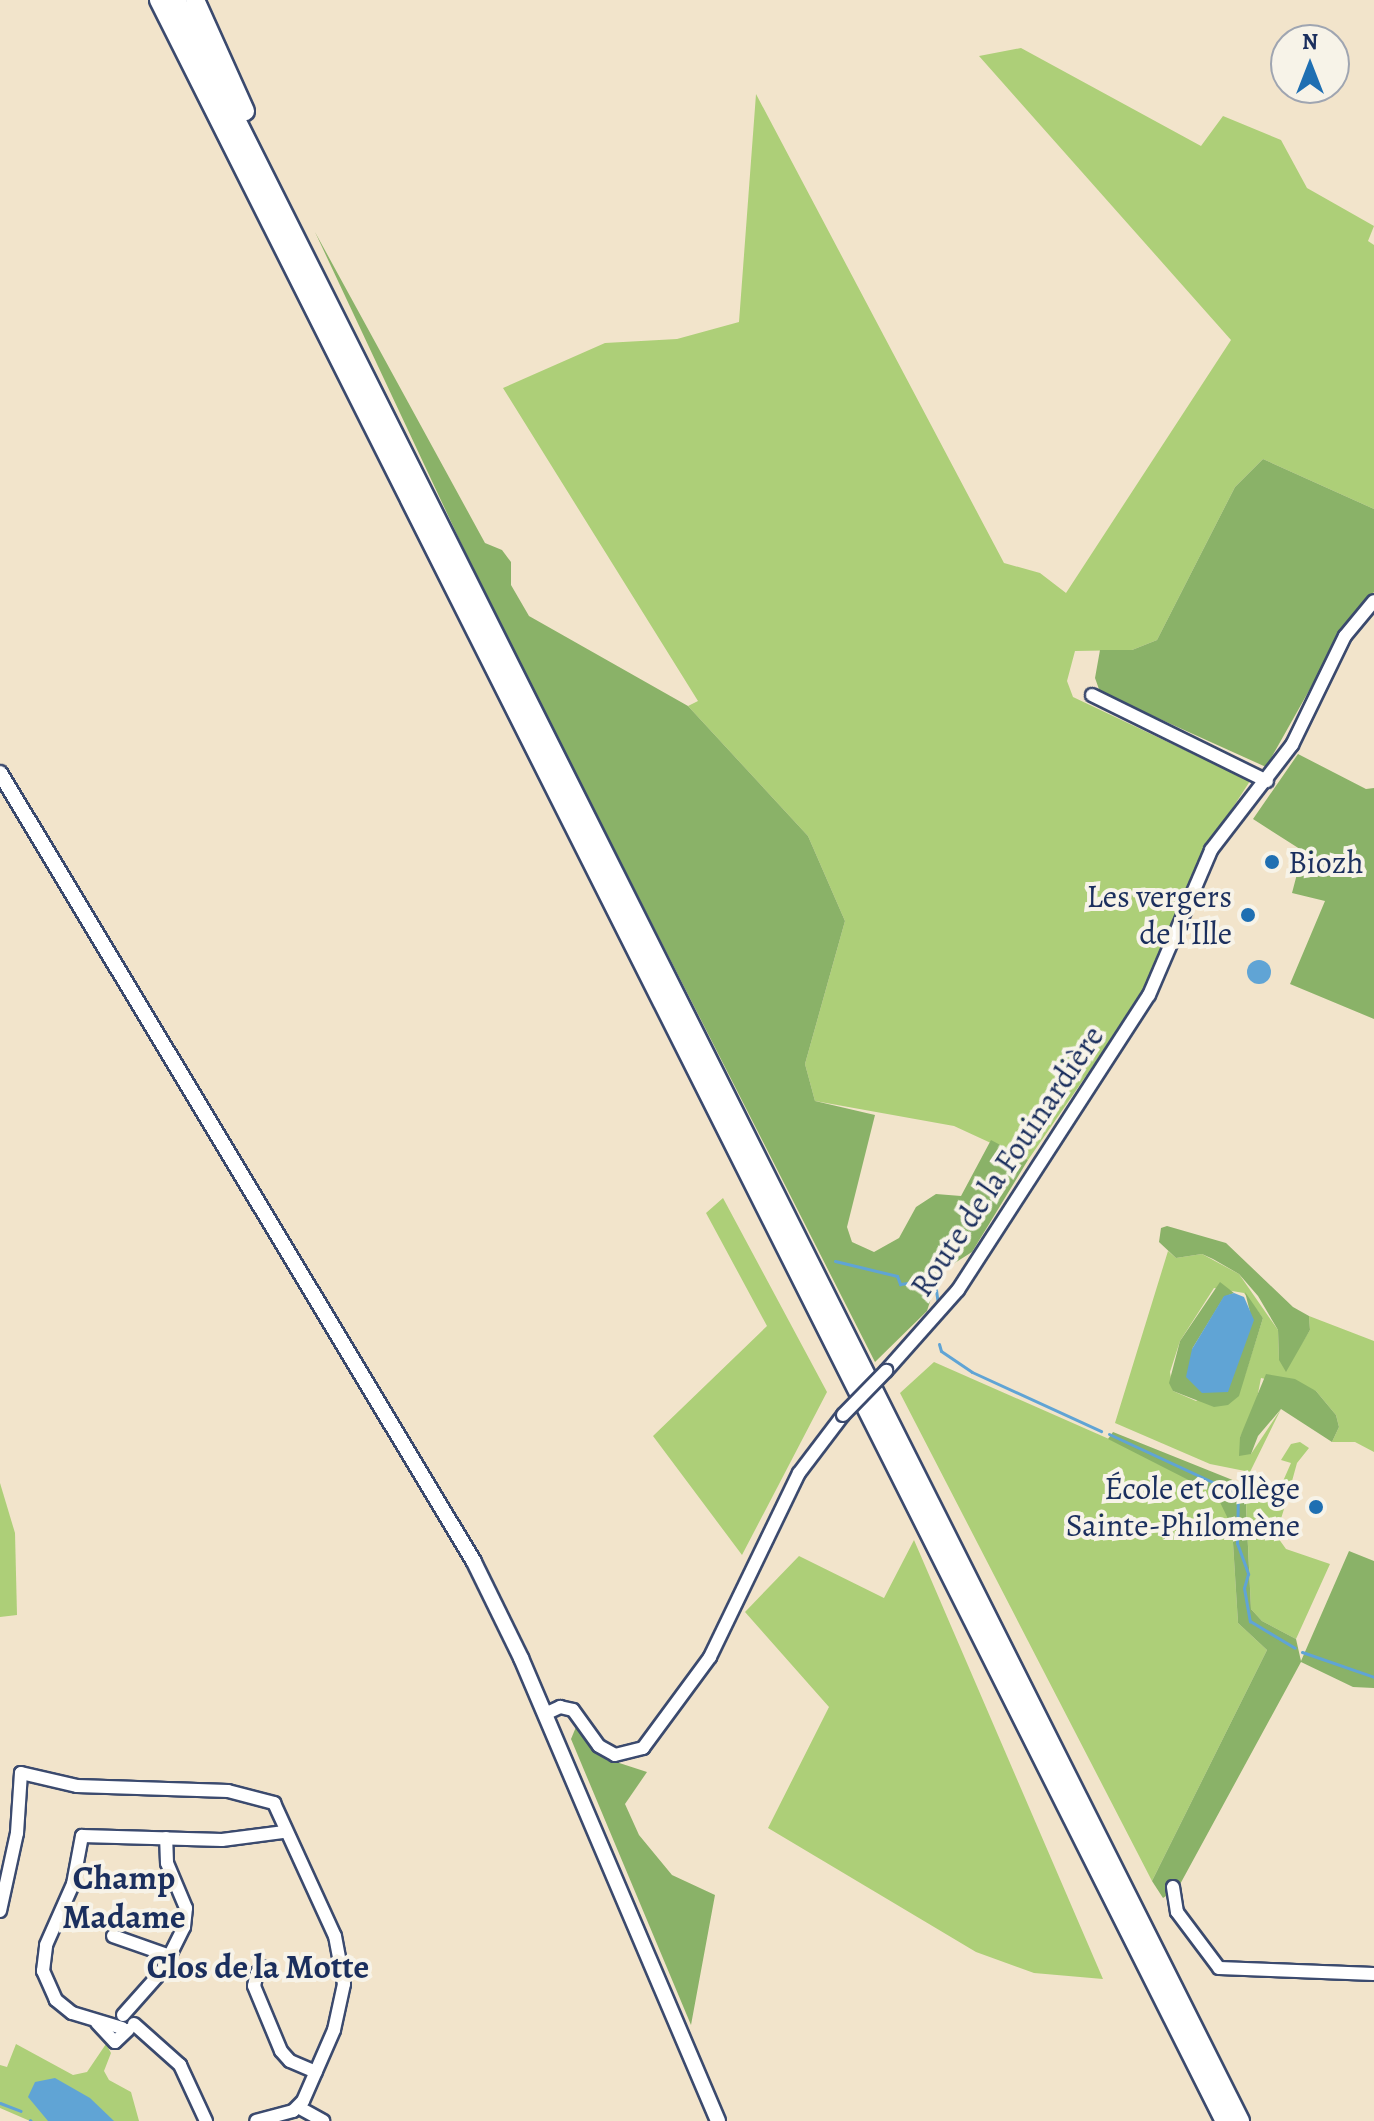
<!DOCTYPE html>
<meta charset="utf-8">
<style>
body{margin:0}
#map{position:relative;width:1374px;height:2121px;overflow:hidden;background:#f2e4cb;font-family:Alegreya,serif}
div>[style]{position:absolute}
.green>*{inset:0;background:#adcf78}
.forest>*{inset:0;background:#8ab268}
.water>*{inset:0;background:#60a4d5}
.round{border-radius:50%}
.stream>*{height:3px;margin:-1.5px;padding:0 1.5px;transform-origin:1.5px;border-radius:1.5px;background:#60a4d5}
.roads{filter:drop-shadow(2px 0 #3b4a6e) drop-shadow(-2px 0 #3b4a6e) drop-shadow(0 2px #3b4a6e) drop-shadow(0 -2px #3b4a6e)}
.minor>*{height:12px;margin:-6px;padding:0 6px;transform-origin:6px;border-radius:6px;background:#fff}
.major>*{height:14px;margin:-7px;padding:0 7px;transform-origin:7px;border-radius:7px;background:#fff}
.highway>*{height:18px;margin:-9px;padding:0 9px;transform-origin:9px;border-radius:9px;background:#fff}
.bridges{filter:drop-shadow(2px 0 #3b4a6e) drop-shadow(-2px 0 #3b4a6e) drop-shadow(0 2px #3b4a6e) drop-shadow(0 -2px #3b4a6e)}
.minor-bridge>*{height:12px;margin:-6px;padding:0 6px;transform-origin:6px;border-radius:6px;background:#fff}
.dots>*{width:22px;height:22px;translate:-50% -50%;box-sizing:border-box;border:4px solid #f7f3e8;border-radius:50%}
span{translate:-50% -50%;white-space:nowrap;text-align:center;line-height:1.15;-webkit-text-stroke:8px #f7f3e8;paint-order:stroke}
.poi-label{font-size:32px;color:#1b2f5e}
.left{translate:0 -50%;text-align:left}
.right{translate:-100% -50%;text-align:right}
.street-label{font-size:32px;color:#1b2f5e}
.neighbourhood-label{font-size:34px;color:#1b2f5e;font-weight:700}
.north{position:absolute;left:1270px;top:24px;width:80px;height:80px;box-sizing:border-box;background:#f7f3e8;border:2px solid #9fa5b1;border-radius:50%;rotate:0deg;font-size:22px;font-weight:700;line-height:32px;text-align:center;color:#1b2f5e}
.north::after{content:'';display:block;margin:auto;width:28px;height:36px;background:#1f6fb2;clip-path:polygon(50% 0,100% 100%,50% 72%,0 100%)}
</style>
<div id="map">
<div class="green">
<i style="clip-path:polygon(1021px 48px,1201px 146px,1223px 116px,1281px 140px,1307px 188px,1374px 226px,1368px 241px,1374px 245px,1374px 509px,1263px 459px,1235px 487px,1157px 640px,1132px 650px,1075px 651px,1067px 681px,1073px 697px,1250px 781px,1199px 860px,1141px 996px,1028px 1160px,954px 1126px,815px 1101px,805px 1064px,845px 921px,808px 836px,688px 706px,698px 701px,503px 388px,605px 343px,677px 339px,739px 322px,756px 94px,1004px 563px,1040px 573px,1066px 593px,1231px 340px,979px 56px)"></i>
<i style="clip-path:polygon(723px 1198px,827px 1392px,742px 1555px,653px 1436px,767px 1326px,706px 1213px)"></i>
<i style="clip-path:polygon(evenodd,1168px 1251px,1176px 1258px,1202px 1254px,1239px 1274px,1278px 1330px,1279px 1360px,1302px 1343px,1310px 1330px,1309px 1316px,1374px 1341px,1374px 1452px,1355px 1442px,1332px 1442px,1339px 1427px,1336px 1415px,1316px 1391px,1261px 1378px,1255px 1409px,1240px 1437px,1251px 1454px,1281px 1409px,1250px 1472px,1210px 1464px,1115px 1423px,1168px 1251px,1214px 1288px,1244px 1293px,1263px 1318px,1245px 1375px,1196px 1401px,1173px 1391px,1170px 1372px,1180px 1341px,1214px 1288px)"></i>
<i style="clip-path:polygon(934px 1362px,1168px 1465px,1216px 1494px,1226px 1509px,1232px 1527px,1238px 1623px,1267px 1650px,1152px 1881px,900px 1393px)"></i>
<i style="clip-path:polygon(1300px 1442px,1309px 1448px,1297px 1463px,1289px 1492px,1280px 1488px,1291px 1463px,1281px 1460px,1291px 1444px)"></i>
<i style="clip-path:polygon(1245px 1482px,1288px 1496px,1276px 1535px,1286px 1549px,1330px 1564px,1296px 1639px,1262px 1621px,1251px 1609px)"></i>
<i style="clip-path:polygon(0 1483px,15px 1533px,17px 1615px,0 1617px)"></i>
<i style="clip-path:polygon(914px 1540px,1103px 1979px,1034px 1973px,976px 1952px,768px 1828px,829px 1707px,745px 1612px,799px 1556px,884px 1598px)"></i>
<i style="clip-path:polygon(16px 2044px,73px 2075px,87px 2072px,106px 2044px,111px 2053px,104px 2071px,109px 2080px,131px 2092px,139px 2121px,30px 2121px,0 2108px,0 2065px,7px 2067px)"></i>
</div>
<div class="forest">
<i style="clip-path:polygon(315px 232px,485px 543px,502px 550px,511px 562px,511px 585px,529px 616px,688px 706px,808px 836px,845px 921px,805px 1064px,815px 1101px,875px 1115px,847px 1227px,852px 1242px,874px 1252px,899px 1238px,916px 1207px,936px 1194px,961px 1196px,991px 1140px,1028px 1160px,972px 1252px,939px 1273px,927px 1311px,875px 1362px,492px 609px)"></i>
<i style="clip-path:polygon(1263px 459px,1374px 509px,1374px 592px,1338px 639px,1266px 767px,1100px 692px,1095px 678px,1100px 650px,1132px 650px,1157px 640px,1235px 487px)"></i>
<i style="clip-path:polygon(1298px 754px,1366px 789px,1374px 788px,1374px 1019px,1290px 984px,1325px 901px,1292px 893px,1303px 851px,1253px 819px)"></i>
<i style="clip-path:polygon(1167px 1226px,1226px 1243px,1293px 1307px,1309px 1316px,1310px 1330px,1286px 1372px,1279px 1360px,1278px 1330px,1258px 1296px,1239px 1274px,1213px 1259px,1202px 1254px,1176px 1258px,1159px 1242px,1161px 1228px)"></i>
<i style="clip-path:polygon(1220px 1282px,1234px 1293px,1224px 1297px,1192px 1349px,1250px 1312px,1245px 1292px,1263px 1318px,1239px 1396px,1228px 1405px,1214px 1407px,1173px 1391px,1169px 1383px,1180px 1341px)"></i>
<i style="clip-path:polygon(1266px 1374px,1295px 1379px,1316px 1391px,1336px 1415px,1339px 1427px,1332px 1442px,1281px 1409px,1258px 1436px,1251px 1454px,1239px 1456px,1240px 1437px)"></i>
<i style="clip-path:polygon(1113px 1432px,1245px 1485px,1251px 1609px,1262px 1621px,1296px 1639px,1301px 1661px,1349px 1551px,1374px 1561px,1374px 1688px,1353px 1687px,1301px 1662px,1178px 1888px,1163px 1898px,1152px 1881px,1267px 1650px,1238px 1623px,1232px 1527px,1216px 1494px,1108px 1439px)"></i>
<i style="clip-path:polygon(576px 1727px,607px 1759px,647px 1772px,625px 1804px,639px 1835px,672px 1875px,715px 1895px,691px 2025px,571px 1739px)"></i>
</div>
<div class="water">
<i class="round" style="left:1247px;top:960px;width:24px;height:24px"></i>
<i style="clip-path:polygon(1234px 1293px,1244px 1297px,1254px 1320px,1228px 1392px,1202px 1393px,1186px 1377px,1192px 1349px,1224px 1296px)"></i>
<i style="clip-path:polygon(55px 2078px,90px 2098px,114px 2121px,48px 2121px,28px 2097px,35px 2082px)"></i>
</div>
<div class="stream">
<i style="left:835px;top:1261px;width:64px;rotate:13.6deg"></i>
<i style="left:897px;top:1276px;width:9px;rotate:69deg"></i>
<i style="left:900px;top:1284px;width:24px;rotate:-7deg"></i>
<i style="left:924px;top:1281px;width:15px;rotate:37deg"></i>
<i style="left:936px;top:1290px;width:15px;rotate:82deg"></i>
<i style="left:939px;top:1344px;width:7px;rotate:74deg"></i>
<i style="left:941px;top:1351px;width:37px;rotate:34deg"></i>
<i style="left:972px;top:1372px;width:142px;rotate:24.6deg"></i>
<i style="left:1109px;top:1434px;width:142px;rotate:24.9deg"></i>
<i style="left:1238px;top:1494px;width:49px;rotate:91.2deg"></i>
<i style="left:1237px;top:1543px;width:33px;rotate:70deg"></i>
<i style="left:1248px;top:1574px;width:15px;rotate:106deg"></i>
<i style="left:1244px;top:1588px;width:34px;rotate:80deg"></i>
<i style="left:1250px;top:1621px;width:52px;rotate:31deg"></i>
<i style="left:1302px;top:1652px;width:76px;rotate:19.1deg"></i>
<i style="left:0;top:2103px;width:22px;rotate:21deg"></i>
<i style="left:30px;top:2120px;width:1px;rotate:45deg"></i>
</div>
<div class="roads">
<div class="minor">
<i style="left:1092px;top:695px;width:195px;rotate:26.2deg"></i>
<i style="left:886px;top:1371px;width:108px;rotate:-48.4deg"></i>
<i style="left:958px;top:1290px;width:351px;rotate:-57.1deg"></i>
<i style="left:1149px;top:995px;width:158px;rotate:-66.8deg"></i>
<i style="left:1211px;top:850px;width:133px;rotate:-52.4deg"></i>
<i style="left:1292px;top:745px;width:121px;rotate:-64.1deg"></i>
<i style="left:1345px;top:636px;width:45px;rotate:-50.4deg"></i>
<i style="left:545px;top:1714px;width:17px;rotate:-25deg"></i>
<i style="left:560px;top:1707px;width:13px;rotate:13deg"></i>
<i style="left:573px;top:1710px;width:44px;rotate:54.2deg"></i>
<i style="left:599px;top:1746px;width:18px;rotate:29deg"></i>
<i style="left:615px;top:1755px;width:29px;rotate:-14deg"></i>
<i style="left:643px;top:1748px;width:113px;rotate:-53.6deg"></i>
<i style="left:710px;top:1657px;width:204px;rotate:-64.2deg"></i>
<i style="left:799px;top:1473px;width:73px;rotate:-52.8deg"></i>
<i style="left:1173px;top:1887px;width:25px;rotate:81deg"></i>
<i style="left:1177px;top:1912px;width:70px;rotate:53.1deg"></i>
<i style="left:1219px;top:1968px;width:155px;rotate:2.2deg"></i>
<i style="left:0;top:1911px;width:80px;rotate:-77.7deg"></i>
<i style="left:17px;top:1833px;width:60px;rotate:-86.2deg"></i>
<i style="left:21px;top:1773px;width:57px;rotate:13.1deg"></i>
<i style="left:77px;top:1786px;width:151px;rotate:1.9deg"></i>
<i style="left:228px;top:1791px;width:48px;rotate:14.6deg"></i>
<i style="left:274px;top:1803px;width:146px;rotate:65.4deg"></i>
<i style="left:335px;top:1936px;width:49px;rotate:79.4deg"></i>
<i style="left:344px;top:1984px;width:47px;rotate:102.3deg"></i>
<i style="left:334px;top:2030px;width:77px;rotate:113.6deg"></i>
<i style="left:303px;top:2101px;width:14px;rotate:135deg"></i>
<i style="left:293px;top:2111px;width:38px;rotate:165deg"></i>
<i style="left:113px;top:1936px;width:60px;rotate:19.3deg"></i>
<i style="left:266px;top:1967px;width:11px;rotate:146deg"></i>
<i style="left:257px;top:1973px;width:13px;rotate:103deg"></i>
<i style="left:254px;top:1986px;width:70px;rotate:67.4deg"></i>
<i style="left:281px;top:2051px;width:13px;rotate:48deg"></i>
<i style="left:290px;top:2061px;width:28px;rotate:23deg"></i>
<i style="left:123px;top:2015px;width:59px;rotate:-48.4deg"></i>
<i style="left:162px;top:1971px;width:49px;rotate:-63.4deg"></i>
<i style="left:184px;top:1927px;width:19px;rotate:-84deg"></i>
<i style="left:186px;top:1908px;width:49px;rotate:-112.9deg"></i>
<i style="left:167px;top:1863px;width:25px;rotate:-92deg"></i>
<i style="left:97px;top:2023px;width:26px;rotate:47deg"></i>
<i style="left:115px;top:2042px;width:18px;rotate:-43deg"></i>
<i style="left:134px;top:2024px;width:62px;rotate:41.7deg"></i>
<i style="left:180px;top:2065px;width:62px;rotate:65.1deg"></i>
<i style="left:122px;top:2028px;width:52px;rotate:-163.3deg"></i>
<i style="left:72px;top:2013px;width:21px;rotate:-141deg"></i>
<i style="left:56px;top:2000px;width:32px;rotate:-114deg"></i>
<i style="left:43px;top:1971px;width:26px;rotate:-83deg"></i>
<i style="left:46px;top:1945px;width:67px;rotate:-66.1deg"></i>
<i style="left:73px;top:1884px;width:49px;rotate:-79.4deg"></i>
<i style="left:82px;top:1836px;width:140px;rotate:1.6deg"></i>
<i style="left:222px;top:1840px;width:63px;rotate:-7.4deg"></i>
<i style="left:298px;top:2107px;width:29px;rotate:29deg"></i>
</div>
<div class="major">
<i style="left:0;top:773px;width:920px;rotate:59deg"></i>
<i style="left:474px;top:1562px;width:107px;rotate:63.9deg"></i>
<i style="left:521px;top:1658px;width:503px;rotate:66.95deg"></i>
</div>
<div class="highway">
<i style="left:159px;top:0;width:2374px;rotate:63.32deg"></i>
<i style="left:176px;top:0;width:2373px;rotate:63.36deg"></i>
<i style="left:195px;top:0;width:122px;rotate:65.8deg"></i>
</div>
</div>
<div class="bridges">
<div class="minor-bridge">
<i style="left:843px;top:1415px;width:62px;rotate:-45.7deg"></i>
</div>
</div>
<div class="dots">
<i style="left:1272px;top:862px;background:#1f6fb2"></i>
<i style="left:1248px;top:915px;background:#1f6fb2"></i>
<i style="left:1316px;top:1507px;background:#1f6fb2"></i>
</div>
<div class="poi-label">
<span class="left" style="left:1288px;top:862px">Biozh</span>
<span class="right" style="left:1232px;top:915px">Les vergers<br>de l'Ille</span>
<span class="right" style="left:1300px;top:1507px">École et collège<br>Sainte-Philomène</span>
</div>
<div class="street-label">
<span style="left:1007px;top:1161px;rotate:-56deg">Route de la Fouinardière</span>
</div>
<div class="neighbourhood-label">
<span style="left:124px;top:1897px">Champ<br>Madame</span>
<span style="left:258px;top:1967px">Clos de la Motte</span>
</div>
<div class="north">N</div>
</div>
